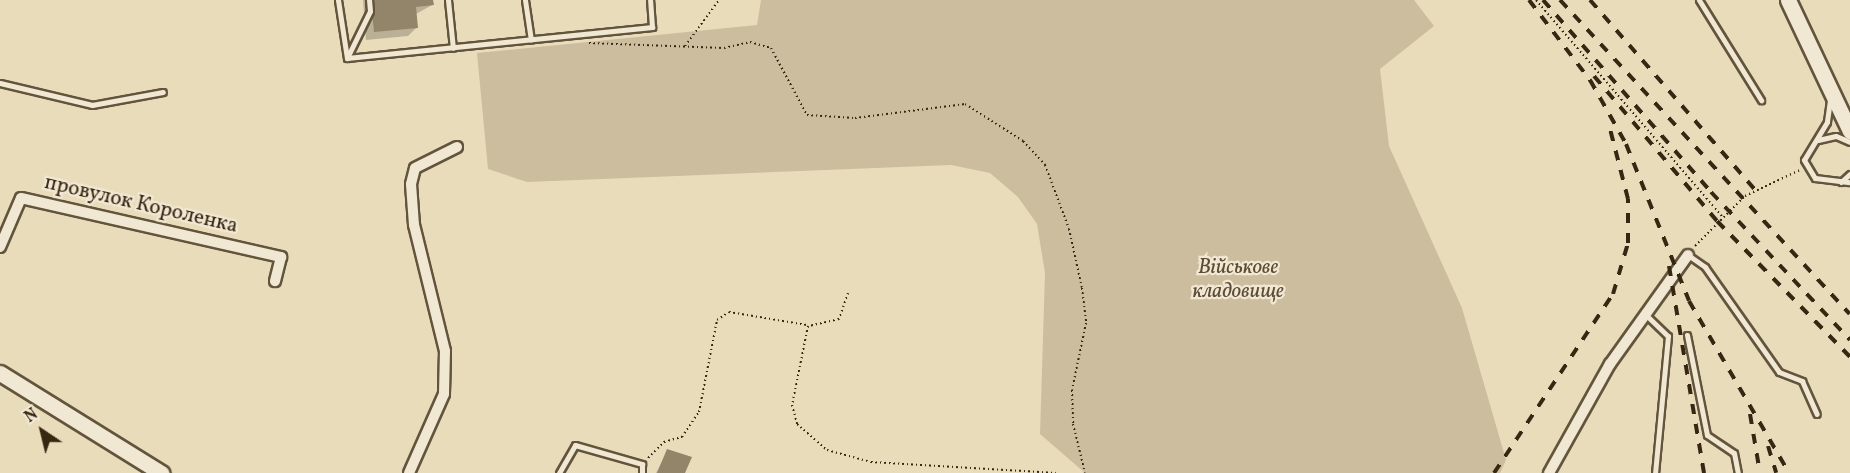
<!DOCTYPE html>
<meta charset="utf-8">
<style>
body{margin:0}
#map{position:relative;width:1850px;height:473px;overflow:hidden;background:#e9dcbb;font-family:Vollkorn,serif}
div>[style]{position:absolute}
.green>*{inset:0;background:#cbbd9e}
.shadow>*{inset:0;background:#0003}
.building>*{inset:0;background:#93856a}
.path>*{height:2px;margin-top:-1px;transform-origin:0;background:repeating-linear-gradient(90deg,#362612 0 1.5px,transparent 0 4.5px)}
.roads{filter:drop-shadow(2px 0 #63543c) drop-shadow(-2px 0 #63543c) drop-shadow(0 2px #63543c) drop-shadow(0 -2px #63543c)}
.lane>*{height:5px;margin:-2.5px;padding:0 2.5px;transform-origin:2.5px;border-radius:2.5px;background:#f1e8d3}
.street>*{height:10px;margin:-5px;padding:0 5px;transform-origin:5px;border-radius:5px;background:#f1e8d3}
.secondary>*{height:15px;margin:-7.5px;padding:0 7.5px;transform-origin:7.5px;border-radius:7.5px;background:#f1e8d3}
.rail>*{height:4px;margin-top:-2px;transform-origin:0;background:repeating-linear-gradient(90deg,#362612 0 10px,transparent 0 20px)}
span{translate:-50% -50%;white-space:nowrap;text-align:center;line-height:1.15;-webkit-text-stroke:4.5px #f1e8d3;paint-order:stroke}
.street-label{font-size:21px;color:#362612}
.park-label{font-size:21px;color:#5b4c35;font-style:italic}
.north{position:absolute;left:12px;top:401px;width:60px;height:60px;-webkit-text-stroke:4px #f1e8d3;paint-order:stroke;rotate:325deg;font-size:16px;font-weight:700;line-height:24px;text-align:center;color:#362612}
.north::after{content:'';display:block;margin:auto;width:21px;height:27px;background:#362612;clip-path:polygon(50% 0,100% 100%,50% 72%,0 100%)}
</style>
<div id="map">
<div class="green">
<i style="clip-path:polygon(761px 0,1414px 0,1434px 26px,1380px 69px,1389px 146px,1462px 308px,1506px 460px,1500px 473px,1085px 473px,1040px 434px,1045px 273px,1037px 224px,1018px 197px,990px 173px,951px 165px,527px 182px,488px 169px,477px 53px,757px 25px)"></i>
</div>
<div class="shadow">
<i style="clip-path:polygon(363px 0,432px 0,432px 5px,416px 14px,417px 27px,408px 36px,366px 40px)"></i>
<i style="clip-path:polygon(668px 450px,683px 473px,656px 473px)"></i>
</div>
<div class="building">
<i style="clip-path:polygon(371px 0,433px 0,434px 5px,416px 7px,418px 28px,374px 32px)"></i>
<i style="clip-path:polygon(667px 449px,692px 457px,685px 473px,657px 473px)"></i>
</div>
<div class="path">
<i style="left:1536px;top:0;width:285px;rotate:49.3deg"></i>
<i style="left:589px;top:43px;width:135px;rotate:2.1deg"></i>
<i style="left:724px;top:48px;width:27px;rotate:-13deg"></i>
<i style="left:750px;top:42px;width:22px;rotate:16deg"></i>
<i style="left:771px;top:48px;width:76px;rotate:61.8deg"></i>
<i style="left:807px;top:115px;width:48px;rotate:3.6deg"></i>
<i style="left:855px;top:118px;width:111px;rotate:-7.3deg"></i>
<i style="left:965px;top:104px;width:69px;rotate:32.5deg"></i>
<i style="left:1023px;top:141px;width:33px;rotate:47deg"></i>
<i style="left:1045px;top:165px;width:68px;rotate:69.4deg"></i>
<i style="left:1069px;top:229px;width:60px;rotate:77.6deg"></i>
<i style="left:1082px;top:288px;width:35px;rotate:83deg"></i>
<i style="left:1086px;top:323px;width:68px;rotate:101.8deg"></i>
<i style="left:1072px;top:390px;width:34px;rotate:88deg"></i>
<i style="left:1073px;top:424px;width:50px;rotate:76.2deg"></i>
<i style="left:685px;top:46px;width:57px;rotate:-53.5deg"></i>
<i style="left:1695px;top:246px;width:71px;rotate:-45deg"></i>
<i style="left:1745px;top:196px;width:61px;rotate:-25.3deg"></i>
<i style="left:848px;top:293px;width:28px;rotate:109deg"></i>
<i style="left:839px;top:319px;width:32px;rotate:167deg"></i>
<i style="left:808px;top:326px;width:81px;rotate:101.4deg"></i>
<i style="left:792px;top:405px;width:20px;rotate:75deg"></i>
<i style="left:797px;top:424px;width:40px;rotate:41deg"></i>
<i style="left:827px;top:450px;width:46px;rotate:15.3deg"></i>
<i style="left:871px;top:462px;width:185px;rotate:3.4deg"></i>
<i style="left:648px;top:458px;width:23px;rotate:-45deg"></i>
<i style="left:664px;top:442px;width:19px;rotate:-16deg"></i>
<i style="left:682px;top:437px;width:30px;rotate:-56deg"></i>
<i style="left:699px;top:412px;width:94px;rotate:-78.9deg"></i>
<i style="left:717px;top:320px;width:14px;rotate:-34deg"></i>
<i style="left:729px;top:312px;width:79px;rotate:9.5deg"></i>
</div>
<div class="roads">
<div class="lane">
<i style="left:338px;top:0;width:59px;rotate:81.2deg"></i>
<i style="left:347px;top:58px;width:307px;rotate:-5.8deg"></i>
<i style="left:652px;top:27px;width:27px;rotate:-94deg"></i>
<i style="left:448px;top:0;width:48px;rotate:84.1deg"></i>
<i style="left:525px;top:0;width:40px;rotate:81.5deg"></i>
<i style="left:1699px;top:0;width:118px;rotate:58.2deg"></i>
<i style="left:347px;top:58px;width:52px;rotate:-63.9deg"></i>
<i style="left:370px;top:11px;width:11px;rotate:-95deg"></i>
<i style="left:0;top:83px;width:95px;rotate:13.4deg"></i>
<i style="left:92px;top:105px;width:72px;rotate:-10.4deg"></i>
<i style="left:1830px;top:100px;width:22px;rotate:98deg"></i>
<i style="left:1827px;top:122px;width:44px;rotate:121.2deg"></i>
<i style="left:1804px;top:160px;width:21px;rotate:59deg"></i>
<i style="left:1815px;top:178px;width:35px;rotate:7deg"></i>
<i style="left:1818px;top:140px;width:18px;rotate:-13deg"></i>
<i style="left:1836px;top:136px;width:15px;rotate:23deg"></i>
<i style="left:1841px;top:182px;width:12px;rotate:-42deg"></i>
<i style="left:1688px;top:255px;width:21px;rotate:35deg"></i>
<i style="left:1705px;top:267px;width:128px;rotate:54.8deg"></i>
<i style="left:1779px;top:372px;width:25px;rotate:21deg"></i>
<i style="left:1802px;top:381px;width:36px;rotate:66deg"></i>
<i style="left:1645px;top:314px;width:32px;rotate:44deg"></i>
<i style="left:1668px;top:336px;width:138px;rotate:95.4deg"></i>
<i style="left:1687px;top:335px;width:102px;rotate:78.7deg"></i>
<i style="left:1707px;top:435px;width:32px;rotate:34deg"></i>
<i style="left:1734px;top:453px;width:20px;rotate:79deg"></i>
<i style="left:559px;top:473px;width:32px;rotate:-60deg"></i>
<i style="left:575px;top:445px;width:70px;rotate:15.8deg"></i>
<i style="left:642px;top:464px;width:9px;rotate:90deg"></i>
</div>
<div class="street">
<i style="left:0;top:247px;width:53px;rotate:-66.8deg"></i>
<i style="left:21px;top:198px;width:267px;rotate:12.8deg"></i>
<i style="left:281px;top:257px;width:25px;rotate:104deg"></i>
<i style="left:409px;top:473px;width:86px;rotate:-66.1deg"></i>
<i style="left:444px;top:394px;width:43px;rotate:-88.7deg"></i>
<i style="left:445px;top:351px;width:130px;rotate:-103.8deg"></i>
<i style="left:414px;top:225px;width:41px;rotate:-94.2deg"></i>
<i style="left:411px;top:184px;width:16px;rotate:-76deg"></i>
<i style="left:415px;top:168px;width:47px;rotate:-26.6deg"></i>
<i style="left:1549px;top:473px;width:125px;rotate:-60.8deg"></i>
<i style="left:1610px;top:364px;width:134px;rotate:-54.4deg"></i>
</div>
<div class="secondary">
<i style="left:1788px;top:0;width:145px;rotate:64.7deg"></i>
<i style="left:0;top:373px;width:190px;rotate:31.8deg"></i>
</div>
</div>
<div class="rail">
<i style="left:1529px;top:0;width:101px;rotate:52.7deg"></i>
<i style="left:1590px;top:80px;width:73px;rotate:60.6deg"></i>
<i style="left:1626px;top:144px;width:169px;rotate:68.1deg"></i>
<i style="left:1689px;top:301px;width:199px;rotate:59.8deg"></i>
<i style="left:1543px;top:0;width:255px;rotate:48.8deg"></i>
<i style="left:1711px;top:192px;width:203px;rotate:46.8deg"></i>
<i style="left:1560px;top:0;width:427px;rotate:47.3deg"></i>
<i style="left:1590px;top:0;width:252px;rotate:49deg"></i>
<i style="left:1594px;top:76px;width:190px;rotate:49.7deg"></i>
<i style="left:1717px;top:221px;width:190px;rotate:45.6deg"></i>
<i style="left:1669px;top:266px;width:210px;rotate:80.4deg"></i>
<i style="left:1750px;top:414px;width:60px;rotate:80.4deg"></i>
<i style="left:1768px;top:446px;width:28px;rotate:73deg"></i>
<i style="left:1494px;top:473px;width:215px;rotate:-56.4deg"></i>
<i style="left:1613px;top:294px;width:53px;rotate:-73.6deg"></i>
<i style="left:1628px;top:243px;width:44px;rotate:-90deg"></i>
<i style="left:1628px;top:199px;width:72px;rotate:-104.4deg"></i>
</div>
<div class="street-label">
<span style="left:141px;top:205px;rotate:13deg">провулок Короленка</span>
</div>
<div class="park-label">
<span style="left:1238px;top:280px">Військове<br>кладовище</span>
</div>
<div class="north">N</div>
</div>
